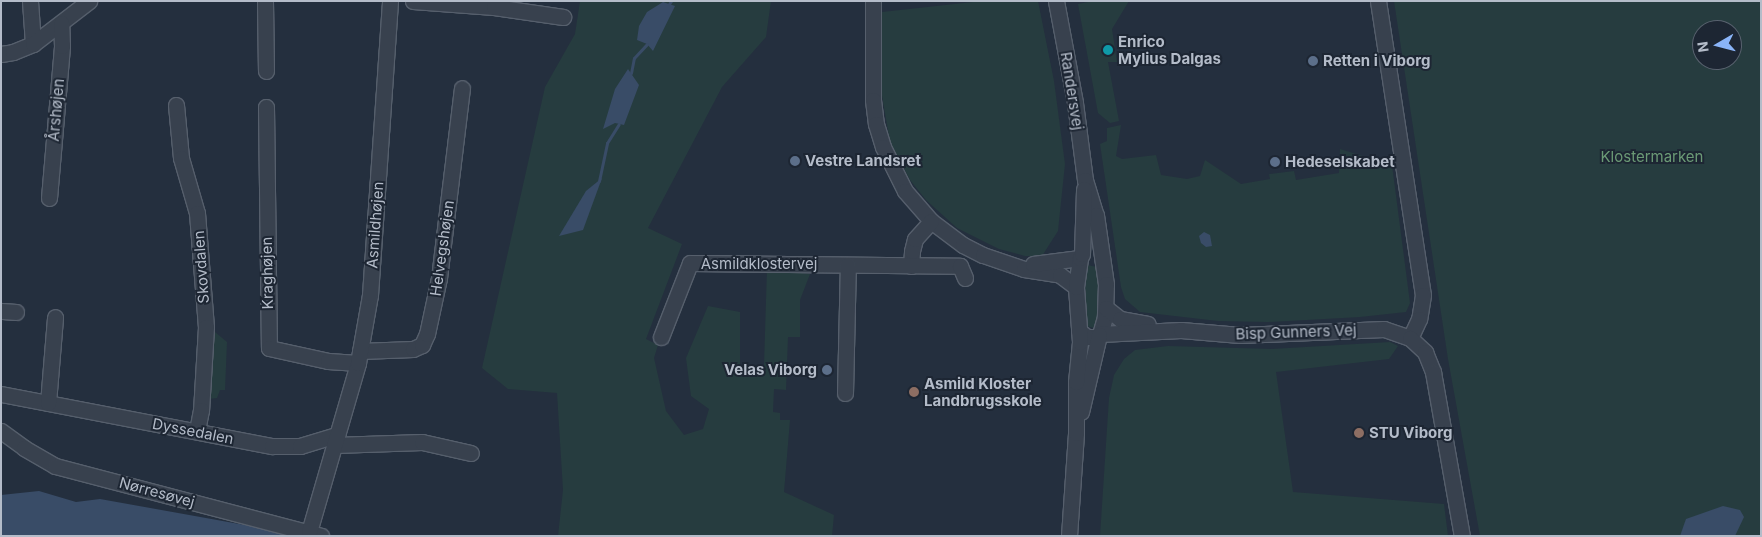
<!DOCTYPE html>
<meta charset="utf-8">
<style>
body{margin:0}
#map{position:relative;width:1762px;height:537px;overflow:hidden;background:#242f3e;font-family:Inter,sans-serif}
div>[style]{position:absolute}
.green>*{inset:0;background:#263c3f}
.water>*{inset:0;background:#394c67}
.stream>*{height:3px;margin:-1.5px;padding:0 1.5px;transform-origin:1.5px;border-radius:1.5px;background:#394c67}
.roads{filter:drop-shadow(1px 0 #565f6c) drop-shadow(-1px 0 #565f6c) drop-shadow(0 1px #565f6c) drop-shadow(0 -1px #565f6c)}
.minor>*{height:15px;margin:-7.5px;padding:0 7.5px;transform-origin:7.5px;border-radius:7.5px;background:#38414e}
.dots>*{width:14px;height:14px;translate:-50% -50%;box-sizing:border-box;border:2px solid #1d2633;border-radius:50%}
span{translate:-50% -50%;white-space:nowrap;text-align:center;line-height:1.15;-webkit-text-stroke:4px #1d2633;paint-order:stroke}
.poi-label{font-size:15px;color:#b4bcc9;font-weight:700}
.left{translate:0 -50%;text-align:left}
.right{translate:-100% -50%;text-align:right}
.street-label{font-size:15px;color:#b4bcc9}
.park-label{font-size:15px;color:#6b9a76}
.frame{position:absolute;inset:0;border:2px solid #b4bcc9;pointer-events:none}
.north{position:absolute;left:1692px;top:20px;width:50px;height:50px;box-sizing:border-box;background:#1d2633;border:1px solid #59626f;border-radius:50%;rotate:262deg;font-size:14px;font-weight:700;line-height:20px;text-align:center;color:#b4bcc9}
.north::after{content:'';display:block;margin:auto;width:18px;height:22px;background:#8ab4f8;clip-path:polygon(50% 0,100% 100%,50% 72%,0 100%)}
</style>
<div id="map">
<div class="green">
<i style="clip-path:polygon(580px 1px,771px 1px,766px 37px,722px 87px,648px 228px,682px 244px,646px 339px,658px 345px,654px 358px,666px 411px,684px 435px,703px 429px,709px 409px,691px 396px,686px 358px,708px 306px,740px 312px,740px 366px,764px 365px,767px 268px,810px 274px,800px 300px,800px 337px,788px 337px,786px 390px,774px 389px,773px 412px,780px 413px,780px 420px,790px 420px,784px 492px,834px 515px,832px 536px,558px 536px,563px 490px,557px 393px,508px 389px,482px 368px,545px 87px,575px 34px)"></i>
<i style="clip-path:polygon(982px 1px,1038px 1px,1054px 81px,1065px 164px,1058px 231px,1042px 256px,1025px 256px,999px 249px,957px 228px,926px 200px,910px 180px,890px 142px,882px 96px,882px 12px)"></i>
<i style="clip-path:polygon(1093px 1px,1129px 1px,1112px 29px,1117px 62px,1108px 62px,1119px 121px,1110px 123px,1098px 113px,1078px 4px)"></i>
<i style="clip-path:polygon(evenodd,1394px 1px,1761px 1px,1761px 536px,1480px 536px,1448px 359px,1394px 1px,1702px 30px,1732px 30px,1732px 60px,1702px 60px,1702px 30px)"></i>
<i style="clip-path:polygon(1121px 125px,1116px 156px,1122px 159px,1156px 155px,1161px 175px,1187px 179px,1200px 176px,1205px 160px,1241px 184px,1270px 179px,1269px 174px,1294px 171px,1296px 180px,1339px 173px,1340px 149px,1392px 165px,1410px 303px,1406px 312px,1360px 317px,1268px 322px,1218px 321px,1140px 312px,1125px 299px,1121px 287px,1100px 144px,1107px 141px,1107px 128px)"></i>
<i style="clip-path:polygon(1087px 265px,1097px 267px,1099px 290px,1098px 311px,1096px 325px,1094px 328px,1086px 326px,1084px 298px)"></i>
<i style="clip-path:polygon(215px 332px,227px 342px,225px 390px,220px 390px,217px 398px,209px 399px,207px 394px,210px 334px)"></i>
<i style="clip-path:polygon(1390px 342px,1398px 346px,1389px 359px,1276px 372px,1293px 492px,1444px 504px,1448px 536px,1100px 536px,1109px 398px,1114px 375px,1124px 359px,1135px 350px,1168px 346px,1272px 349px)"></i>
</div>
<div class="water">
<i style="clip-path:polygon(663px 2px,675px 6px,653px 51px,647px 44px,637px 40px,639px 26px,647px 12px)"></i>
<i style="clip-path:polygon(628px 69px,639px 85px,624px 125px,615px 123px,603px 129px,615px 89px)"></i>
<i style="clip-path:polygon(602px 178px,583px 230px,559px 236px,586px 191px)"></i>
<i style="clip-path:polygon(1204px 232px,1210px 235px,1212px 246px,1206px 247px,1201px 243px,1199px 236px)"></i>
<i style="clip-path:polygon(39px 491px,76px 502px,100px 499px,262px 528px,288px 536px,1px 536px,1px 495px)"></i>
<i style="clip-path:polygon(1723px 506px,1740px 510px,1744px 517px,1735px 536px,1680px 536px,1686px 519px)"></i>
</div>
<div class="stream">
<i style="left:669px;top:4px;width:4px;rotate:-56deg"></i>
<i style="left:631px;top:73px;width:15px;rotate:-79deg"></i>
<i style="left:634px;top:58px;width:19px;rotate:-47deg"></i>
<i style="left:599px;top:181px;width:39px;rotate:-78deg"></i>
<i style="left:607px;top:143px;width:22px;rotate:-58deg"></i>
</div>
<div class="roads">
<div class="minor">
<i style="left:30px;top:1px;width:43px;rotate:86deg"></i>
<i style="left:265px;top:1px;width:70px;rotate:89.2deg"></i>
<i style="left:413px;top:1px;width:81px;rotate:4.2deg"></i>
<i style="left:494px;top:7px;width:70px;rotate:8.2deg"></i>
<i style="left:873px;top:1px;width:99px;rotate:90deg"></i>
<i style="left:873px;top:100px;width:24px;rotate:83deg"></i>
<i style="left:876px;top:124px;width:24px;rotate:73deg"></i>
<i style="left:883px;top:147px;width:49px;rotate:63.4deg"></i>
<i style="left:905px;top:191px;width:40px;rotate:49deg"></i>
<i style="left:931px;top:221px;width:40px;rotate:37deg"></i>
<i style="left:963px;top:245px;width:22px;rotate:27deg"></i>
<i style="left:983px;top:255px;width:43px;rotate:18.9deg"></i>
<i style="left:1024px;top:269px;width:36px;rotate:9deg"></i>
<i style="left:1060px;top:275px;width:20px;rotate:37deg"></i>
<i style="left:1056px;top:1px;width:104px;rotate:79.4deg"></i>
<i style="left:1075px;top:103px;width:78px;rotate:82.6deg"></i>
<i style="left:1085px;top:180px;width:37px;rotate:73deg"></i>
<i style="left:1096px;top:215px;width:70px;rotate:81.8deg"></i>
<i style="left:1106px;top:284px;width:33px;rotate:92deg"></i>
<i style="left:1105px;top:317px;width:18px;rotate:106deg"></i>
<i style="left:1100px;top:334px;width:5px;rotate:143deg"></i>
<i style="left:1096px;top:337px;width:9px;rotate:180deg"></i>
<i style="left:1087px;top:337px;width:10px;rotate:-143deg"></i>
<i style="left:1378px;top:1px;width:297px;rotate:81.3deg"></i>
<i style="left:1423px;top:295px;width:24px;rotate:99deg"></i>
<i style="left:1419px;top:319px;width:21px;rotate:115deg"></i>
<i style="left:1px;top:54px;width:12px;rotate:-9deg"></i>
<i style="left:13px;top:52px;width:22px;rotate:-22deg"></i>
<i style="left:33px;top:44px;width:71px;rotate:-37.5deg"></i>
<i style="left:176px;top:105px;width:53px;rotate:84.6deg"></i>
<i style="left:181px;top:158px;width:57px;rotate:73.8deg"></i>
<i style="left:197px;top:213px;width:114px;rotate:85.5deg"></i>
<i style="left:206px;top:327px;width:83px;rotate:93.4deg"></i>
<i style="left:201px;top:410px;width:21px;rotate:101deg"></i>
<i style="left:266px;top:107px;width:241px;rotate:89.3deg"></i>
<i style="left:269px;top:348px;width:60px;rotate:12.4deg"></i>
<i style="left:328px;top:361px;width:30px;rotate:4deg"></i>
<i style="left:49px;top:198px;width:153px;rotate:-85.1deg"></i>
<i style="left:62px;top:46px;width:23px;rotate:-92deg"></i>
<i style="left:1033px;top:264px;width:47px;rotate:-7.3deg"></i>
<i style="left:911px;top:266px;width:15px;rotate:-86deg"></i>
<i style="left:912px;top:251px;width:12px;rotate:-76deg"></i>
<i style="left:915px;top:239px;width:24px;rotate:-48deg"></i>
<i style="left:1106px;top:308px;width:18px;rotate:38deg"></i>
<i style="left:1120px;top:319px;width:28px;rotate:10deg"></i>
<i style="left:1px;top:311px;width:15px;rotate:4deg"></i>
<i style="left:1100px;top:334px;width:81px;rotate:-2.8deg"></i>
<i style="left:1181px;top:330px;width:59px;rotate:4.8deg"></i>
<i style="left:1240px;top:335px;width:144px;rotate:-2.4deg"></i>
<i style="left:1384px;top:329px;width:28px;rotate:19deg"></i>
<i style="left:1410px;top:338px;width:21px;rotate:43deg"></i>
<i style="left:1425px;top:352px;width:22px;rotate:68deg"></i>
<i style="left:1433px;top:372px;width:167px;rotate:80deg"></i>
<i style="left:661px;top:337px;width:79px;rotate:-68.6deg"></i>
<i style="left:690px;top:263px;width:270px;rotate:0.6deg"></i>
<i style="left:960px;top:266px;width:13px;rotate:67deg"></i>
<i style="left:360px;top:351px;width:53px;rotate:-2.2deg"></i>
<i style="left:413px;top:349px;width:10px;rotate:-24deg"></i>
<i style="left:422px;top:345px;width:12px;rotate:-66deg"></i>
<i style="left:427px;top:334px;width:57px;rotate:-77.9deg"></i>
<i style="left:439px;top:278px;width:191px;rotate:-83.1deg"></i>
<i style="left:845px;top:393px;width:128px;rotate:-88.7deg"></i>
<i style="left:1px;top:394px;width:276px;rotate:10.9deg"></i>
<i style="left:272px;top:446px;width:28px"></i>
<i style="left:300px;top:446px;width:39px;rotate:-17deg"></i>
<i style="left:48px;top:403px;width:86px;rotate:-85.3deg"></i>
<i style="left:1081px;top:412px;width:79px;rotate:-76.8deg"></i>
<i style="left:1px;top:431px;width:29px;rotate:36deg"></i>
<i style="left:24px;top:448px;width:36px;rotate:30deg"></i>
<i style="left:55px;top:466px;width:275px;rotate:14.7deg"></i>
<i style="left:334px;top:445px;width:88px;rotate:-2deg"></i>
<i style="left:422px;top:442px;width:50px;rotate:12.7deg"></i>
<i style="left:309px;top:532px;width:176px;rotate:-73.8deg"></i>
<i style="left:358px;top:363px;width:69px;rotate:-80deg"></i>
<i style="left:370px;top:295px;width:295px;rotate:-86.1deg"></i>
<i style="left:1069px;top:536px;width:103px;rotate:-86.1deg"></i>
<i style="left:1076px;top:433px;width:51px;rotate:-90deg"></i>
<i style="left:1076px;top:382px;width:40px;rotate:-84.3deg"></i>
<i style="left:1080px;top:342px;width:55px;rotate:-94.2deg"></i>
<i style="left:1076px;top:287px;width:29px;rotate:-82deg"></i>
<i style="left:1080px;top:258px;width:4px;rotate:-63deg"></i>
<i style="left:1082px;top:254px;width:65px;rotate:-88.2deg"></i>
</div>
</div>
<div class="dots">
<i style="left:1108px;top:50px;background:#0f9aa8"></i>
<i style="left:1313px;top:61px;background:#5c6f8a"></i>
<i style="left:795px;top:161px;background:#5c6f8a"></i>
<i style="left:1275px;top:162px;background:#5c6f8a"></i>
<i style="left:827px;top:370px;background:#5c6f8a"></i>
<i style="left:914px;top:392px;background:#8d6e63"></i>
<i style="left:1359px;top:433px;background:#8d6e63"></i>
</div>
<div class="poi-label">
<span class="left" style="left:1118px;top:50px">Enrico<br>Mylius Dalgas</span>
<span class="left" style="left:1323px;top:61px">Retten i Viborg</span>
<span class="left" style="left:805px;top:161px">Vestre Landsret</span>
<span class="left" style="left:1285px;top:162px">Hedeselskabet</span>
<span class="right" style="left:817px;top:370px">Velas Viborg</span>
<span class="left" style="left:924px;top:392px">Asmild Kloster<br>Landbrugsskole</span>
<span class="left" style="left:1369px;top:433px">STU Viborg</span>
</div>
<div class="street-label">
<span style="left:1072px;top:91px;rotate:81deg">Randersvej</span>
<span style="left:56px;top:110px;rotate:-85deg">Årshøjen</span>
<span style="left:375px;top:225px;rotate:-86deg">Asmildhøjen</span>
<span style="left:442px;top:248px;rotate:-82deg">Helvegshøjen</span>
<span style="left:759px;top:264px">Asmildklostervej</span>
<span style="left:201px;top:267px;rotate:-94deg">Skovdalen</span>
<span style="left:267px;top:273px;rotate:-91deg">Kraghøjen</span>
<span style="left:1296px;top:332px;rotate:-2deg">Bisp Gunners Vej</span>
<span style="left:193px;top:431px;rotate:11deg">Dyssedalen</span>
<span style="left:157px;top:492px;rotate:15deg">Nørresøvej</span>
</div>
<div class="park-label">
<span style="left:1652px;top:157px">Klostermarken</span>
</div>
<div class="frame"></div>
<div class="north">N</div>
</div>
